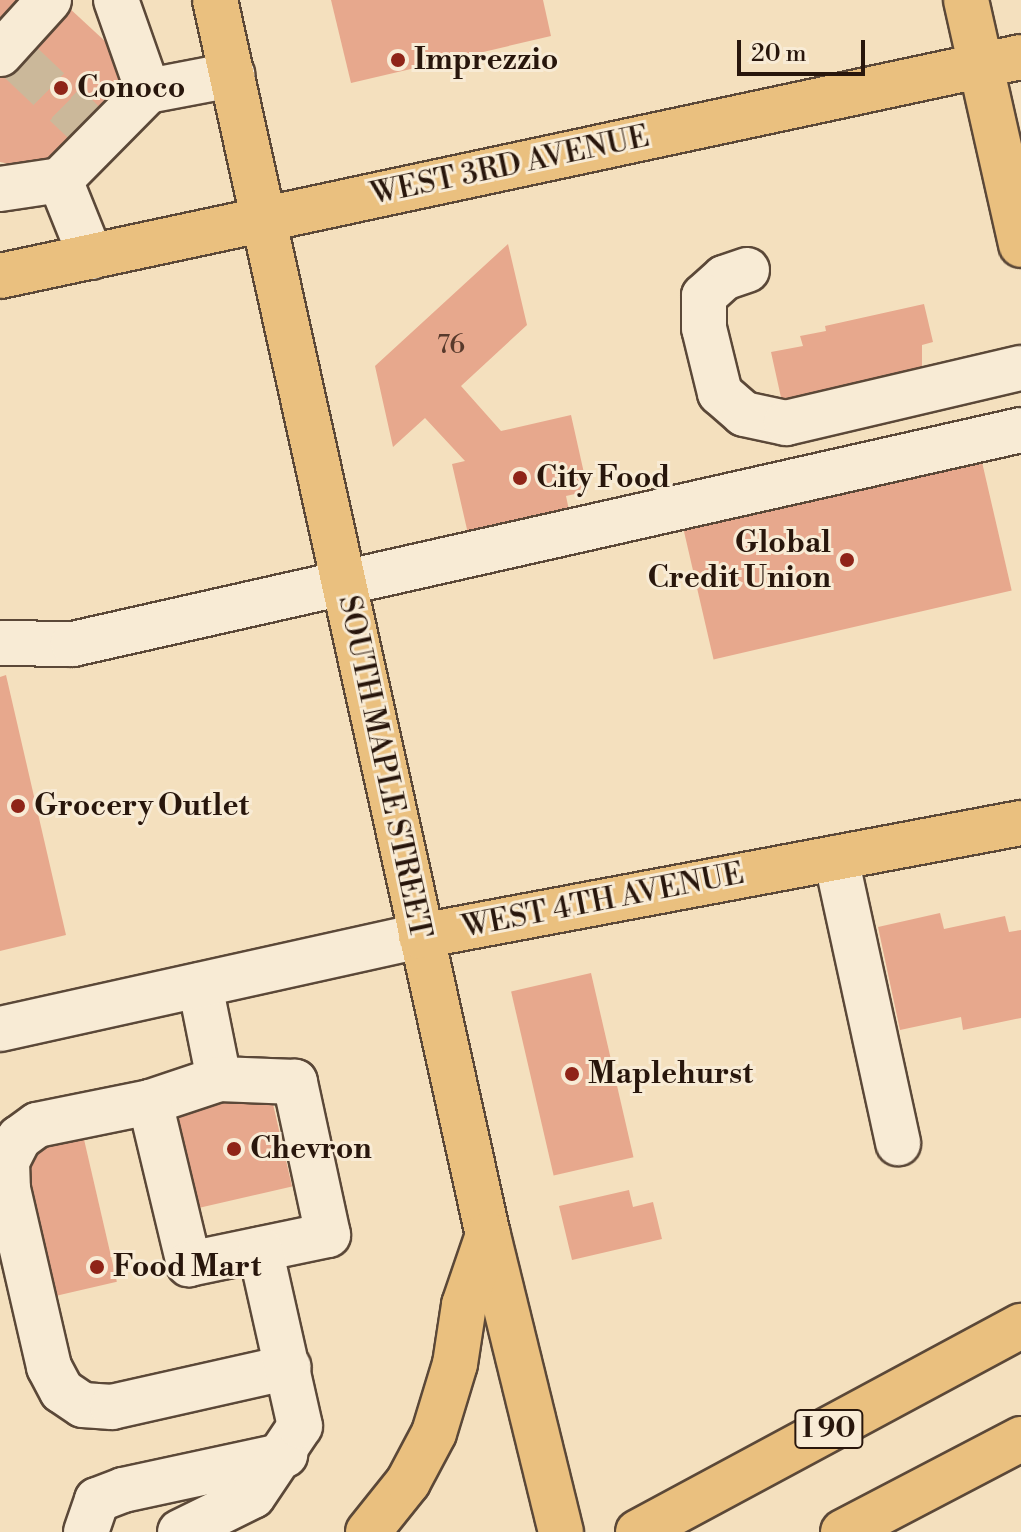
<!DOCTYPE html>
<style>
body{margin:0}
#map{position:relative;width:1021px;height:1532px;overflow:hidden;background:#f4e0be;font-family:"Libre Bodoni",serif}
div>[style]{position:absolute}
.building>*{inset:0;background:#e7a88d;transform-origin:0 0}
.minor-tunnel>*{height:44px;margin-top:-22px;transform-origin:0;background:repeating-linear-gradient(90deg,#cbb89a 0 44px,transparent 0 66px)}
.roads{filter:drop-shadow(2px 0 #5b4838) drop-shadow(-2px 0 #5b4838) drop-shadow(0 2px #5b4838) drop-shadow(0 -2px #5b4838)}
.minor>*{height:44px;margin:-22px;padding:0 22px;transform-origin:22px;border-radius:22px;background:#f8ebd5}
.major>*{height:44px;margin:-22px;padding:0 22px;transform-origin:22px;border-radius:22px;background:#eac07f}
.highway>*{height:44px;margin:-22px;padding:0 22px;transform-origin:22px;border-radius:22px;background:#eac07f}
.dots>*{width:22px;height:22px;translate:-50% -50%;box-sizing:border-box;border:4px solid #f8ebd5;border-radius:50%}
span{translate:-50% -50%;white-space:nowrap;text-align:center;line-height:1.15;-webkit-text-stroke:6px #f8ebd5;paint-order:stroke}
.number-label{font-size:26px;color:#583a2c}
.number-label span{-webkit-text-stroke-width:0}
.shield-label span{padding:2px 6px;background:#f8ebd5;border:2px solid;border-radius:6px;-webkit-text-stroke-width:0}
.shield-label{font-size:28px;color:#28160c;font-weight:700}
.poi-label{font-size:30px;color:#28160c;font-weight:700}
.left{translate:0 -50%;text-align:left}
.right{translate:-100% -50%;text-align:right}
.street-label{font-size:30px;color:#28160c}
.scale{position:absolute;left:737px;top:40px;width:128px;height:36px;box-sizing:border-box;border:4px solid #28160c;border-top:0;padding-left:10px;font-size:24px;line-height:28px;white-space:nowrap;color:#28160c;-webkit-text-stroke:6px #f8ebd5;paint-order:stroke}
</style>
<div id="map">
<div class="building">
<i style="clip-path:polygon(0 0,24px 0,0 27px)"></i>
<i style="clip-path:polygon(331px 0,543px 0,551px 36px,351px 83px)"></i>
<i style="clip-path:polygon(67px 6px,107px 43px,124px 99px,55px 174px,0 162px,0 77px)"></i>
<i style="clip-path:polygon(508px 244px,527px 325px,461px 386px,501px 431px,571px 415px,588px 491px,566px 496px,570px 515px,469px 538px,452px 464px,465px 461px,425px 418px,393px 447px,375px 366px)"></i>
<i style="clip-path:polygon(924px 304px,933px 342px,922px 345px,922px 370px,782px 402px,771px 352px,803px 346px,800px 336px,826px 331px,825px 326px)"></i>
<i style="left:982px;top:462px;width:132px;height:306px;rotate:77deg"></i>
<i style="clip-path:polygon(6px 675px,66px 935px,0 951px,0 677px)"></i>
<i style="clip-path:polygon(940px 913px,944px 929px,1005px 916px,1009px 932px,1021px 930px,1021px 1018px,963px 1030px,961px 1017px,900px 1030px,878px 927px)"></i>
<i style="left:591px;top:973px;width:189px;height:82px;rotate:77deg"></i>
<i style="left:270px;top:1091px;width:98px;height:96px;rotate:77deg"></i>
<i style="left:80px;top:1122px;width:164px;height:72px;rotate:77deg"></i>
<i style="clip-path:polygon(629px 1190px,633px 1207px,653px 1202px,662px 1239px,572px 1260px,559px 1206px)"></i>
</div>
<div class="minor-tunnel">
<i style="left:17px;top:59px;width:106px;rotate:43.5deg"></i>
</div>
<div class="roads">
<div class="minor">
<i style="left:116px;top:0;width:96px;rotate:70.6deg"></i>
<i style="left:148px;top:91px;width:86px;rotate:-10.8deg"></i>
<i style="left:0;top:54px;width:73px;rotate:-47.8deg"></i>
<i style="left:60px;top:180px;width:125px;rotate:-45.3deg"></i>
<i style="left:0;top:189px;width:61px;rotate:-8.5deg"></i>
<i style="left:60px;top:180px;width:83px;rotate:68.1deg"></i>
<i style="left:747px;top:270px;width:24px;rotate:161deg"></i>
<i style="left:724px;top:278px;width:27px;rotate:138deg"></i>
<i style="left:704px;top:296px;width:32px;rotate:90deg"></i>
<i style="left:704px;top:328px;width:67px;rotate:76.2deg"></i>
<i style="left:720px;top:393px;width:32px;rotate:41deg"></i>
<i style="left:744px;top:414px;width:43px;rotate:12.1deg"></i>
<i style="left:786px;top:423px;width:241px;rotate:-13.2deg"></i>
<i style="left:0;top:643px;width:73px;rotate:0.8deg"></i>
<i style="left:73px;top:644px;width:972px;rotate:-12.72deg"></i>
<i style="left:836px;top:858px;width:292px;rotate:77.7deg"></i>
<i style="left:200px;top:985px;width:96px;rotate:78.6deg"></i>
<i style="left:219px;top:1079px;width:73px;rotate:161.6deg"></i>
<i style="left:150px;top:1102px;width:167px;rotate:76.5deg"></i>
<i style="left:189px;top:1264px;width:142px;rotate:-11.8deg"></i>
<i style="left:328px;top:1235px;width:157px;rotate:-102.2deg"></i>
<i style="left:295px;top:1082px;width:76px;rotate:-177.7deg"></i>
<i style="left:0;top:1029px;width:431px;rotate:-12.5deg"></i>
<i style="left:150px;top:1102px;width:115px;rotate:168.5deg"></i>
<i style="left:37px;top:1125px;width:22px;rotate:144deg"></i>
<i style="left:19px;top:1138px;width:27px;rotate:117deg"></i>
<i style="left:7px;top:1162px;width:27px;rotate:88deg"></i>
<i style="left:8px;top:1189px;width:183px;rotate:77deg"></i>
<i style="left:49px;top:1367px;width:27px;rotate:62deg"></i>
<i style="left:62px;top:1391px;width:25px;rotate:34deg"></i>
<i style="left:83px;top:1405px;width:29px;rotate:4deg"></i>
<i style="left:112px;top:1407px;width:181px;rotate:-12.7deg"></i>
<i style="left:86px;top:1532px;width:34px;rotate:-71deg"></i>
<i style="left:97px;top:1500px;width:28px;rotate:-21deg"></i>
<i style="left:123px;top:1490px;width:166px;rotate:-12.2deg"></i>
<i style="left:180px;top:1532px;width:81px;rotate:-26.3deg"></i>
<i style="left:253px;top:1496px;width:84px;rotate:-56.1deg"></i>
<i style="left:300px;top:1426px;width:181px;rotate:-102.7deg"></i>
</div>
<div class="major">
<i style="left:215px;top:0;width:1265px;rotate:77.54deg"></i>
<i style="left:488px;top:1235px;width:306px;rotate:76.2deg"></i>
<i style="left:966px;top:0;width:251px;rotate:77.3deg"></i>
<i style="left:0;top:276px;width:1044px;rotate:-12.11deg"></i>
<i style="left:421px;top:936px;width:611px;rotate:-10.67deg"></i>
</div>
<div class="highway">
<i style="left:368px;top:1532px;width:64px;rotate:-51.3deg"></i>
<i style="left:408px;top:1482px;width:55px;rotate:-62deg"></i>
<i style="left:434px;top:1433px;width:72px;rotate:-73.1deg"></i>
<i style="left:455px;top:1364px;width:60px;rotate:-81.3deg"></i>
<i style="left:464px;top:1305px;width:74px;rotate:-71.1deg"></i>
<i style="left:638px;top:1532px;width:435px;rotate:-28.3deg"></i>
<i style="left:843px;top:1532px;width:201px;rotate:-27.6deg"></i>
</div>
</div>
<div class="dots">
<i style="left:398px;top:60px;background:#8f2418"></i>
<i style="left:61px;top:88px;background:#8f2418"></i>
<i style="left:520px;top:478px;background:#8f2418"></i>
<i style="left:847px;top:560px;background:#8f2418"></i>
<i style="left:18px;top:806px;background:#8f2418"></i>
<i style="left:572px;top:1074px;background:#8f2418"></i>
<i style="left:234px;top:1149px;background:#8f2418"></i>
<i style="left:97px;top:1267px;background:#8f2418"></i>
</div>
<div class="number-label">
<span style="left:451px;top:346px">76</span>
</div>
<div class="shield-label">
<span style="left:829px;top:1429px">I 90</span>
</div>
<div class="poi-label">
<span class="left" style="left:414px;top:60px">Imprezzio</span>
<span class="left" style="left:77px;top:88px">Conoco</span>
<span class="left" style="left:536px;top:478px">City Food</span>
<span class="right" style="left:831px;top:560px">Global<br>Credit Union</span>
<span class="left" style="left:34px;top:806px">Grocery Outlet</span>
<span class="left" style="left:588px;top:1074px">Maplehurst</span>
<span class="left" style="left:250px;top:1149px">Chevron</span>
<span class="left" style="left:113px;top:1267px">Food Mart</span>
</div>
<div class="street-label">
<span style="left:510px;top:166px;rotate:-12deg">WEST 3RD AVENUE</span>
<span style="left:384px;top:767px;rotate:78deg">SOUTH MAPLE STREET</span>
<span style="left:603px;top:901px;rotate:-11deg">WEST 4TH AVENUE</span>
</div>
<div class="scale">20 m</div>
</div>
